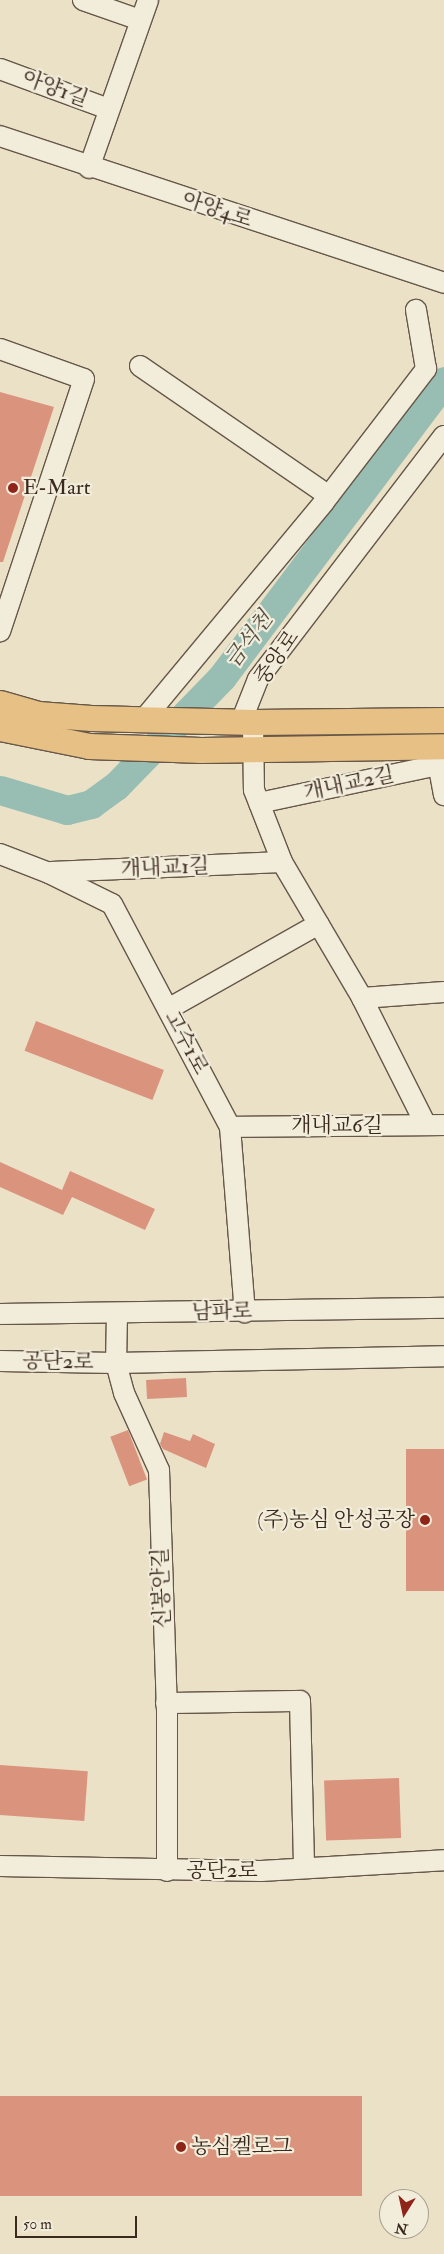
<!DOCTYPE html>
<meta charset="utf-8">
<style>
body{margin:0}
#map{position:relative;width:444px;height:2254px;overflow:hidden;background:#ebe1c7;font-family:"IM FELL Double Pica","Noto Serif KR",serif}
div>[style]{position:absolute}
.river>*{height:29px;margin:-14.5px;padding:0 14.5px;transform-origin:14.5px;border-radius:14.5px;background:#98beb3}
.building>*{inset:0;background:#da937c;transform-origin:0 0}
.roads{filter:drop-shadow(1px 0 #665748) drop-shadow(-1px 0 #665748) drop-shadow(0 1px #665748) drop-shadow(0 -1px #665748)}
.minor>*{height:20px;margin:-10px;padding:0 10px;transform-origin:10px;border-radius:10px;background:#f2ecdb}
.major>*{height:25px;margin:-12.5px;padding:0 12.5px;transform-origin:12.5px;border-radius:12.5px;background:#e6c084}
.dots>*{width:14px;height:14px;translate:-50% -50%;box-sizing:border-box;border:2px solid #f2ecdb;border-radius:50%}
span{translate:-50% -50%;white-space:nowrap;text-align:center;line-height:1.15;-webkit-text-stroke:4.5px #f2ecdb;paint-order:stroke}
.street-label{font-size:21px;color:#3a291d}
.poi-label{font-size:21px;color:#3a291d}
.left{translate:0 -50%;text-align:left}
.right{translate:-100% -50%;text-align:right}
.water-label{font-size:22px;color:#524e42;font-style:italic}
.north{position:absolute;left:379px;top:2189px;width:50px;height:50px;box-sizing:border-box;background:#f2ecdb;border:1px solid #a89e8f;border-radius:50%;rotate:190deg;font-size:14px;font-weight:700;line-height:20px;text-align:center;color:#3a291d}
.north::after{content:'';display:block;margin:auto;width:18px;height:22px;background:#8f2418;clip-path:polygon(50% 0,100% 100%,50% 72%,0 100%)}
.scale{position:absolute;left:15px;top:2216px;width:122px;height:22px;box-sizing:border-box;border:2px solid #3a291d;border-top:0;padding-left:6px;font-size:15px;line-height:18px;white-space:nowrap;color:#3a291d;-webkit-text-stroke:4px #f2ecdb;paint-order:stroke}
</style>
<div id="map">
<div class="river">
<i style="left:0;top:790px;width:70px;rotate:16.6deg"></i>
<i style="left:67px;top:810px;width:25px;rotate:-14deg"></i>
<i style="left:91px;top:804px;width:31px;rotate:-36deg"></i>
<i style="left:116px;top:786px;width:152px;rotate:-45.8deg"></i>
<i style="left:222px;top:677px;width:370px;rotate:-53.1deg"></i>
</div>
<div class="building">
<i style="clip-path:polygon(0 392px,54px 407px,3px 562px,0 562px)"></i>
<i style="left:36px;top:1021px;width:137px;height:32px;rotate:21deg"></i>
<i style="clip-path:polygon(0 1162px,62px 1190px,70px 1171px,155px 1209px,145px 1230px,72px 1197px,63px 1215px,0 1187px)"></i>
<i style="left:186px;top:1378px;width:19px;height:40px;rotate:87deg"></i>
<i style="left:128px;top:1430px;width:53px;height:19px;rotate:69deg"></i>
<i style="clip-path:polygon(164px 1432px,190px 1441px,193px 1434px,215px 1444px,206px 1468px,163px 1449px,160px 1444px)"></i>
<i style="left:406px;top:1449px;width:38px;height:142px"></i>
<i style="left:0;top:1765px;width:88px;height:50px;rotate:4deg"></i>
<i style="left:399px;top:1778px;width:60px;height:75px;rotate:88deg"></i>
<i style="left:0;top:2096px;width:362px;height:100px"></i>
</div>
<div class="roads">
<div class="minor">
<i style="left:83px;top:0;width:60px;rotate:19.3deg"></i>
<i style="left:0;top:69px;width:116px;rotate:20.2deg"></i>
<i style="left:0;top:136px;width:468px;rotate:18.3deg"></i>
<i style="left:89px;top:168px;width:178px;rotate:-70.6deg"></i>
<i style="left:0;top:349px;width:89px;rotate:19.7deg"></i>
<i style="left:84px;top:379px;width:266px;rotate:108.4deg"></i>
<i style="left:140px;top:366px;width:229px;rotate:34.5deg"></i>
<i style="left:144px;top:719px;width:282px;rotate:-50.3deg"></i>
<i style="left:324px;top:502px;width:168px;rotate:-52.5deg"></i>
<i style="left:426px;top:369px;width:60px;rotate:-99.6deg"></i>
<i style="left:241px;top:722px;width:46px;rotate:-68.4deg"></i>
<i style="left:258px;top:679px;width:306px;rotate:-52.6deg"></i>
<i style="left:253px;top:722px;width:68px;rotate:89.2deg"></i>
<i style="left:254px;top:790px;width:77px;rotate:68.7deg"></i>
<i style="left:282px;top:862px;width:158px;rotate:59.5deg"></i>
<i style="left:362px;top:998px;width:142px;rotate:63.3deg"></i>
<i style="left:436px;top:752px;width:44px;rotate:79.5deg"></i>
<i style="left:259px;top:803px;width:183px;rotate:-12deg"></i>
<i style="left:0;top:854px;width:53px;rotate:21.2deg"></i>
<i style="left:49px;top:873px;width:70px;rotate:26.2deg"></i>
<i style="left:112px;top:904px;width:252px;rotate:62.1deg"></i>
<i style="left:230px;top:1127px;width:186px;rotate:85.4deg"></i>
<i style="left:51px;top:872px;width:231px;rotate:-2.5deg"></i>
<i style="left:362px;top:998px;width:82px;rotate:-4.2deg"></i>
<i style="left:168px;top:1009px;width:173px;rotate:-29.4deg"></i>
<i style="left:230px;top:1127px;width:214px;rotate:-0.5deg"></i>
<i style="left:117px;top:1313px;width:50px;rotate:91.1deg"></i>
<i style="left:116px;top:1363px;width:31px;rotate:75deg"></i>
<i style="left:124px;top:1393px;width:85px;rotate:65.6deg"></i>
<i style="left:159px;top:1470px;width:240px;rotate:88.1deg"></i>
<i style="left:167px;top:1710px;width:161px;rotate:90deg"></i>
<i style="left:0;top:1314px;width:444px;rotate:-0.8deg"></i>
<i style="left:0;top:1361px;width:116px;rotate:1deg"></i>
<i style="left:116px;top:1363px;width:328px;rotate:-1.2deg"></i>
<i style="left:166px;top:1703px;width:134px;rotate:-0.9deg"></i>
<i style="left:300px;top:1701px;width:167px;rotate:88.6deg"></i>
<i style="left:0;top:1866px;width:261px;rotate:1.1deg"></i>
<i style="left:261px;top:1871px;width:183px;rotate:-3.4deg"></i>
</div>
<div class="major">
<i style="left:0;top:703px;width:40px;rotate:16deg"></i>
<i style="left:38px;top:714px;width:53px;rotate:4.3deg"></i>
<i style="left:91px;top:718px;width:162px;rotate:1.4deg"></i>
<i style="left:253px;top:722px;width:191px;rotate:-0.6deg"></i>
<i style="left:0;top:728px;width:91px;rotate:11.4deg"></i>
<i style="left:89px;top:746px;width:112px;rotate:2deg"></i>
<i style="left:201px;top:750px;width:243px;rotate:-0.9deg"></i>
</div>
</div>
<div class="dots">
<i style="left:13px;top:488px;background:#8f2418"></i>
<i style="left:425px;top:1520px;background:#8f2418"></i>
<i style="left:181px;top:2147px;background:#8f2418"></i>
</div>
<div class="street-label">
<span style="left:55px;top:89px;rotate:20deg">아양1길</span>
<span style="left:217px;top:210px;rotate:18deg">아양4로</span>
<span style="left:277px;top:658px;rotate:-55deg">중앙로</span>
<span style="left:349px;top:784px;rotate:-12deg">개내교2길</span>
<span style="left:165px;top:868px;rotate:-2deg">개내교1길</span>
<span style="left:186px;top:1043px;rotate:62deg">고수1로</span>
<span style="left:337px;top:1126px">개내교6길</span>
<span style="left:222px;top:1312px;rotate:-1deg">남파로</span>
<span style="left:58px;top:1362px;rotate:1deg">공단2로</span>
<span style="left:162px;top:1588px;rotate:-92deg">신봉안길</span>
<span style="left:222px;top:1871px">공단2로</span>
</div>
<div class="poi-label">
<span class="left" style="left:23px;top:488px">E-Mart</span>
<span class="right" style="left:415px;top:1520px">(주)농심 안성공장</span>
<span class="left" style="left:191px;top:2147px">농심켈로그</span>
</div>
<div class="water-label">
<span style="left:249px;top:640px;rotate:-53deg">금석천</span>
</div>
<div class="north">N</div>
<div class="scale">50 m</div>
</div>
